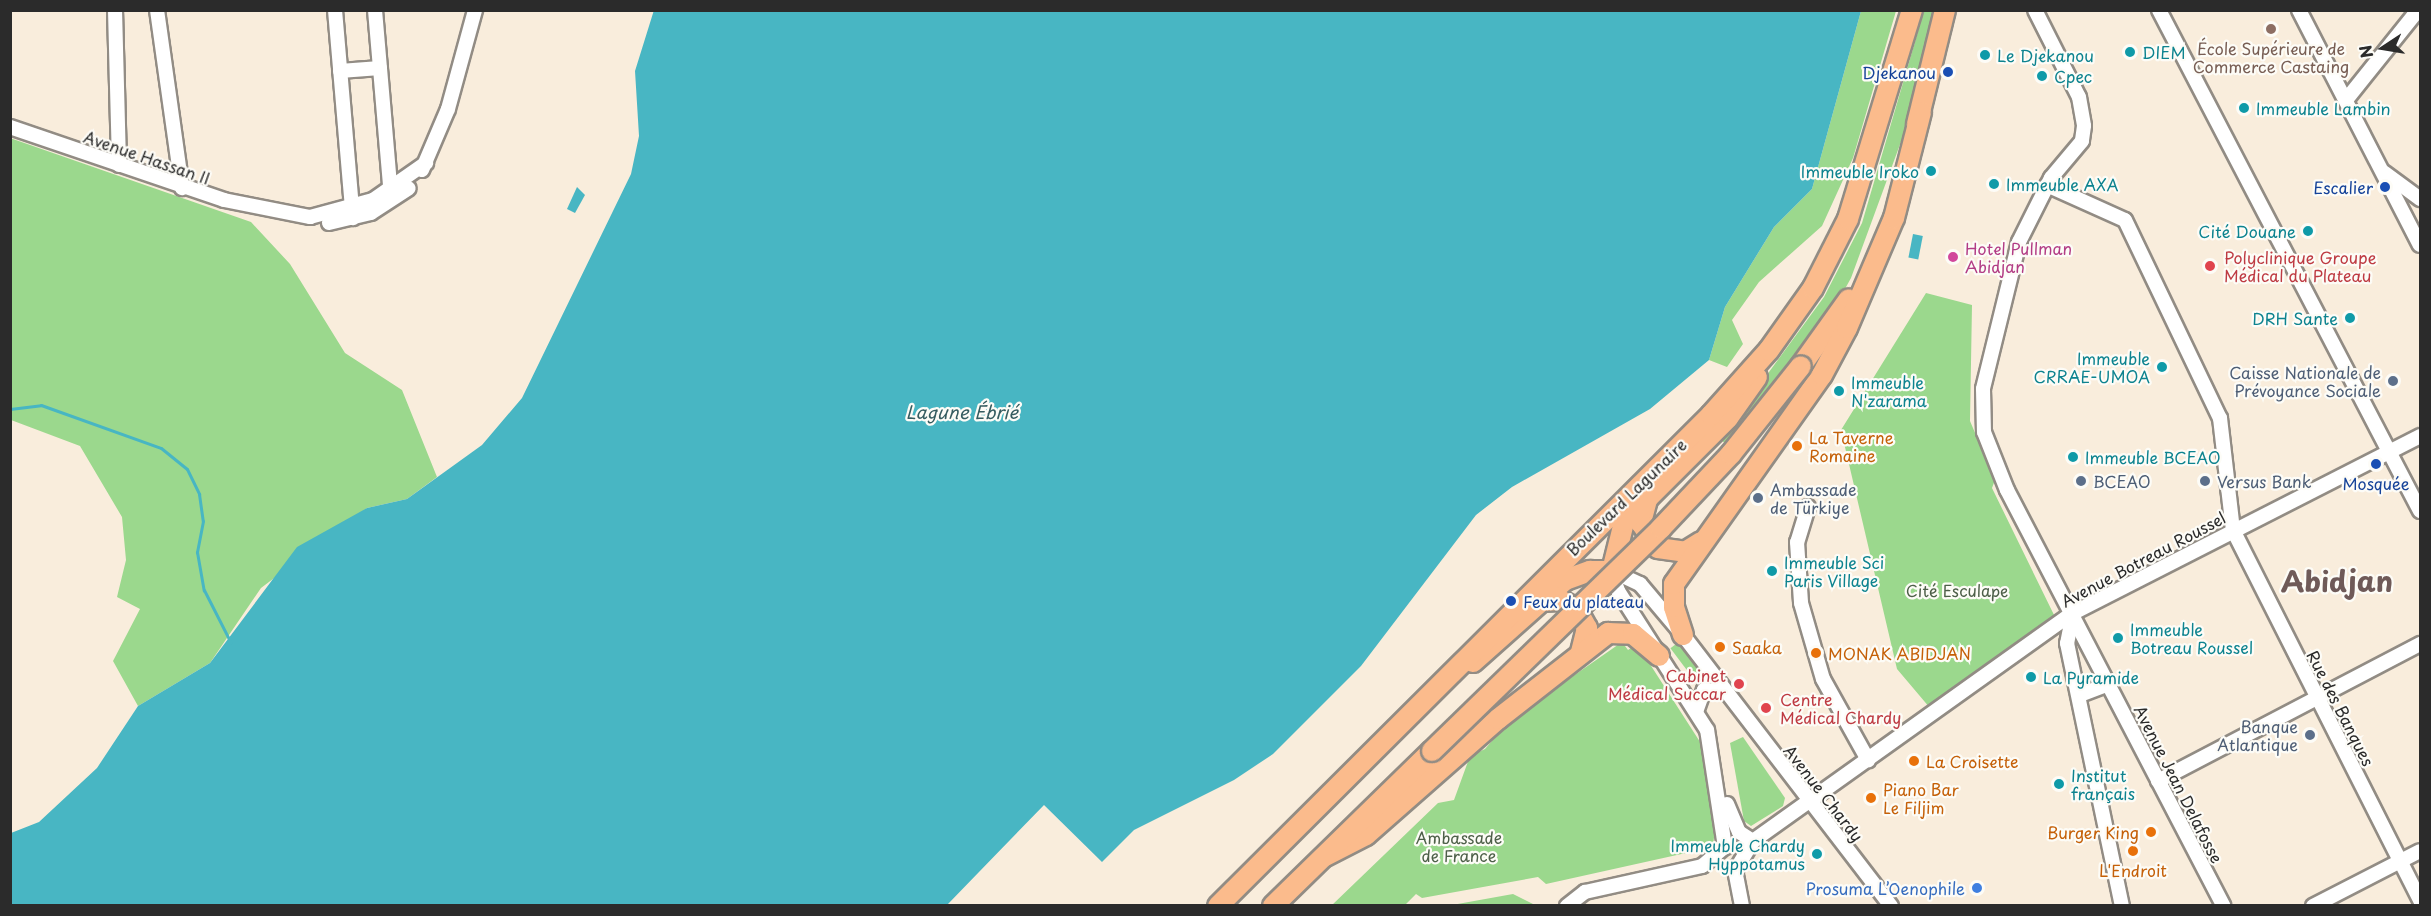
<!DOCTYPE html>
<meta charset="utf-8">
<style>
body{margin:0}
#map{position:relative;width:2431px;height:916px;overflow:hidden;background:#f9eddc;font-family:"Playpen Sans",sans-serif}
div>[style]{position:absolute}
.green>*{inset:0;background:#9bd88d;transform-origin:0 0}
.water>*{inset:0;background:#48b6c3;transform-origin:0 0}
.stream>*{height:3px;margin:-1.5px;padding:0 1.5px;transform-origin:1.5px;border-radius:1.5px;background:#48b6c3}
.roads{filter:drop-shadow(2px 0 #928c84) drop-shadow(-2px 0 #928c84) drop-shadow(0 2px #928c84) drop-shadow(0 -2px #928c84)}
.minor>*{height:14px;margin:-7px;padding:0 7px;transform-origin:7px;border-radius:7px;background:#fff}
.highway>*{height:20px;margin:-10px;padding:0 10px;transform-origin:10px;border-radius:10px;background:#fbbb8c}
.bridges{filter:drop-shadow(2px 0 #928c84) drop-shadow(-2px 0 #928c84) drop-shadow(0 2px #928c84) drop-shadow(0 -2px #928c84)}
.highway-bridge>*{height:20px;margin:-10px;padding:0 10px;transform-origin:10px;border-radius:10px;background:#fbbb8c}
.dots>*{width:16px;height:16px;translate:-50% -50%;box-sizing:border-box;border:3px solid #fdfcf7;border-radius:50%}
span{translate:-50% -50%;white-space:nowrap;text-align:center;line-height:1.15;-webkit-text-stroke:4.5px #fdfcf7;paint-order:stroke}
.education-label{font-size:16px;color:#785e54}
.culture-label{font-size:16px;color:#0d838f}
.left{translate:0 -50%;text-align:left}
.right{translate:-100% -50%;text-align:right}
.transit-label{font-size:16px;color:#164399}
.street-label{font-size:16px;color:#2b2b2b}
.hotel-label{font-size:16px;color:#b23c85}
.health-label{font-size:16px;color:#be3a42}
.service-label{font-size:16px;color:#4e5e75}
.food-label{font-size:16px;color:#c56008}
.park-label{font-size:16px;color:#4d5f48}
.shop-label{font-size:16px;color:#366cbe}
.water-label{font-size:18px;color:#355c60;font-style:italic}
.town-label{font-size:28px;color:#6f5a58;font-weight:700}
.frame{position:absolute;inset:0;border:12px solid #2b2b2b;pointer-events:none}
.north{position:absolute;left:2353px;top:18px;width:60px;height:60px;-webkit-text-stroke:4px #fdfcf7;paint-order:stroke;rotate:258deg;font-size:16px;font-weight:700;line-height:24px;text-align:center;color:#2b2b2b}
.north::after{content:'';display:block;margin:auto;width:21px;height:27px;background:#2b2b2b;clip-path:polygon(50% 0,100% 100%,50% 72%,0 100%)}
</style>
<div id="map">
<div class="green">
<i style="clip-path:polygon(1861px 11px,1896px 11px,1853px 158px,1822px 226px,1759px 282px,1732px 320px,1743px 344px,1727px 367px,1709px 360px,1725px 307px,1774px 227px,1812px 189px)"></i>
<i style="clip-path:polygon(1924px 11px,1936px 11px,1913px 109px,1851px 278px,1830px 316px,1727px 445px,1720px 439px,1824px 297px,1862px 223px)"></i>
<i style="clip-path:polygon(10px 138px,251px 222px,290px 264px,345px 353px,402px 390px,437px 477px,407px 499px,367px 508px,261px 588px,210px 663px,138px 706px,113px 661px,140px 609px,117px 597px,126px 560px,122px 517px,80px 446px,11px 420px)"></i>
<i style="clip-path:polygon(1926px 293px,1972px 305px,1970px 421px,1995px 480px,1992px 488px,2055px 617px,1930px 708px,1897px 669px,1841px 430px)"></i>
<i style="left:1680px;top:641px;width:51px;height:12px;rotate:53deg"></i>
<i style="clip-path:polygon(1622px 642px,1628px 650px,1637px 644px,1702px 745px,1716px 818px,1713px 847px,1546px 884px,1538px 877px,1422px 898px,1416px 894px,1405px 905px,1331px 906px,1438px 803px,1454px 800px,1470px 756px,1485px 749px,1510px 720px)"></i>
<i style="clip-path:polygon(1743px 737px,1785px 798px,1783px 806px,1751px 826px,1744px 821px,1730px 743px)"></i>
<i style="clip-path:polygon(1513px 894px,1535px 905px,1452px 905px)"></i>
</div>
<div class="water">
<i style="clip-path:polygon(654px 10px,1861px 10px,1861px 11px,1812px 189px,1774px 227px,1725px 307px,1709px 360px,1650px 409px,1512px 487px,1476px 515px,1361px 666px,1273px 754px,1234px 780px,1134px 830px,1102px 862px,1044px 805px,947px 905px,11px 905px,11px 833px,39px 822px,97px 768px,138px 706px,210px 663px,297px 547px,367px 508px,407px 499px,482px 445px,522px 398px,631px 174px,639px 136px,635px 71px)"></i>
<i style="clip-path:polygon(577px 187px,585px 195px,575px 213px,567px 209px)"></i>
<i style="left:1913px;top:234px;width:10px;height:24px;rotate:11deg"></i>
</div>
<div class="stream">
<i style="left:10px;top:409px;width:31px;rotate:-7deg"></i>
<i style="left:41px;top:405px;width:127px;rotate:19.7deg"></i>
<i style="left:161px;top:448px;width:33px;rotate:39deg"></i>
<i style="left:187px;top:469px;width:28px;rotate:64deg"></i>
<i style="left:199px;top:494px;width:27px;rotate:82deg"></i>
<i style="left:203px;top:521px;width:32px;rotate:101deg"></i>
<i style="left:197px;top:552px;width:39px;rotate:80deg"></i>
<i style="left:204px;top:590px;width:59px;rotate:63deg"></i>
</div>
<div class="roads">
<div class="minor">
<i style="left:115px;top:10px;width:155px;rotate:88.5deg"></i>
<i style="left:157px;top:10px;width:180px;rotate:82deg"></i>
<i style="left:335px;top:10px;width:209px;rotate:85.1deg"></i>
<i style="left:375px;top:10px;width:189px;rotate:85.1deg"></i>
<i style="left:2035px;top:10px;width:97px;rotate:63.2deg"></i>
<i style="left:2079px;top:97px;width:29px;rotate:80deg"></i>
<i style="left:2084px;top:126px;width:15px;rotate:98deg"></i>
<i style="left:2082px;top:141px;width:48px;rotate:130deg"></i>
<i style="left:2051px;top:178px;width:72px;rotate:116.6deg"></i>
<i style="left:2019px;top:242px;width:151px;rotate:103.8deg"></i>
<i style="left:1983px;top:389px;width:43px;rotate:88.7deg"></i>
<i style="left:1984px;top:432px;width:62px;rotate:68.4deg"></i>
<i style="left:2007px;top:490px;width:469px;rotate:62.5deg"></i>
<i style="left:2159px;top:10px;width:565px;rotate:62.48deg"></i>
<i style="left:2299px;top:10px;width:264px;rotate:62.8deg"></i>
<i style="left:340px;top:71px;width:40px;rotate:-4.3deg"></i>
<i style="left:2346px;top:100px;width:115px;rotate:-51.3deg"></i>
<i style="left:10px;top:127px;width:226px;rotate:18.8deg"></i>
<i style="left:224px;top:200px;width:88px;rotate:11.2deg"></i>
<i style="left:310px;top:217px;width:65px;rotate:-15.1deg"></i>
<i style="left:373px;top:200px;width:65px;rotate:-34.9deg"></i>
<i style="left:422px;top:170px;width:66px;rotate:-66.9deg"></i>
<i style="left:448px;top:109px;width:103px;rotate:-74.7deg"></i>
<i style="left:2385px;top:173px;width:44px;rotate:36.6deg"></i>
<i style="left:2047px;top:185px;width:85px;rotate:24.2deg"></i>
<i style="left:2125px;top:220px;width:220px;rotate:64.4deg"></i>
<i style="left:2220px;top:418px;width:113px;rotate:83.4deg"></i>
<i style="left:2233px;top:530px;width:415px;rotate:63.2deg"></i>
<i style="left:329px;top:223px;width:43px;rotate:-13.4deg"></i>
<i style="left:371px;top:213px;width:45px;rotate:-33.3deg"></i>
<i style="left:1808px;top:507px;width:37px;rotate:107deg"></i>
<i style="left:1797px;top:542px;width:61px;rotate:86.2deg"></i>
<i style="left:1801px;top:603px;width:79px;rotate:73.9deg"></i>
<i style="left:1823px;top:679px;width:93px;rotate:60.9deg"></i>
<i style="left:2073px;top:613px;width:31px;rotate:101deg"></i>
<i style="left:2067px;top:643px;width:269px;rotate:78.2deg"></i>
<i style="left:2080px;top:695px;width:31px;rotate:-21deg"></i>
<i style="left:1697px;top:709px;width:20px;rotate:-70deg"></i>
<i style="left:1704px;top:690px;width:21px;rotate:3deg"></i>
<i style="left:2158px;top:781px;width:296px;rotate:-27.6deg"></i>
<i style="left:1727px;top:804px;width:30px;rotate:67deg"></i>
<i style="left:1739px;top:832px;width:17px;rotate:33deg"></i>
<i style="left:1567px;top:906px;width:23px;rotate:-38deg"></i>
<i style="left:1585px;top:892px;width:120px;rotate:-12.5deg"></i>
<i style="left:1702px;top:866px;width:30px;rotate:-40deg"></i>
<i style="left:1725px;top:847px;width:118px;rotate:-98.7deg"></i>
<i style="left:1707px;top:730px;width:165px;rotate:-122.6deg"></i>
<i style="left:1618px;top:591px;width:21px;rotate:-107deg"></i>
<i style="left:1612px;top:571px;width:31px;rotate:25deg"></i>
<i style="left:1640px;top:584px;width:67px;rotate:49.9deg"></i>
<i style="left:1683px;top:635px;width:342px;rotate:52.5deg"></i>
<i style="left:1742px;top:906px;width:36px;rotate:-101deg"></i>
<i style="left:1735px;top:871px;width:35px;rotate:-59deg"></i>
<i style="left:1753px;top:841px;width:393px;rotate:-35.5deg"></i>
<i style="left:2073px;top:613px;width:390px;rotate:-27deg"></i>
<i style="left:2313px;top:906px;width:120px;rotate:-27.2deg"></i>
</div>
<div class="highway">
<i style="left:1917px;top:124px;width:117px;rotate:-76.2deg"></i>
<i style="left:1801px;top:366px;width:82px;rotate:-54.4deg"></i>
<i style="left:1647px;top:500px;width:24px;rotate:105deg"></i>
<i style="left:1641px;top:523px;width:30px;rotate:56deg"></i>
<i style="left:1658px;top:548px;width:27px;rotate:8deg"></i>
<i style="left:1685px;top:552px;width:19px;rotate:-32deg"></i>
<i style="left:1539px;top:601px;width:21px;rotate:-3deg"></i>
<i style="left:1560px;top:600px;width:20px;rotate:30deg"></i>
<i style="left:1577px;top:610px;width:21px;rotate:61deg"></i>
<i style="left:1587px;top:628px;width:25px;rotate:104deg"></i>
<i style="left:1683px;top:635px;width:29px;rotate:-108deg"></i>
<i style="left:1674px;top:607px;width:23px;rotate:-90deg"></i>
<i style="left:1674px;top:584px;width:256px;rotate:-54.7deg"></i>
<i style="left:1822px;top:375px;width:53px;rotate:-62deg"></i>
<i style="left:1847px;top:328px;width:120px;rotate:-66.9deg"></i>
<i style="left:1894px;top:218px;width:109px;rotate:-75.7deg"></i>
<i style="left:1473px;top:662px;width:123px;rotate:-41.7deg"></i>
<i style="left:1565px;top:580px;width:27px;rotate:-20deg"></i>
<i style="left:1590px;top:571px;width:22px"></i>
<i style="left:1612px;top:571px;width:50px;rotate:-76.2deg"></i>
<i style="left:1624px;top:522px;width:147px;rotate:-45deg"></i>
<i style="left:1728px;top:418px;width:50px;rotate:-54.7deg"></i>
<i style="left:1325px;top:856px;width:46px;rotate:-27.1deg"></i>
<i style="left:1366px;top:835px;width:176px;rotate:-41.3deg"></i>
<i style="left:1498px;top:719px;width:140px;rotate:-38deg"></i>
<i style="left:1608px;top:633px;width:25px;rotate:2deg"></i>
<i style="left:1633px;top:634px;width:34px;rotate:40deg"></i>
<i style="left:1218px;top:906px;width:696px;rotate:-44.88deg"></i>
<i style="left:1711px;top:415px;width:87px;rotate:-48.3deg"></i>
<i style="left:1769px;top:350px;width:76px;rotate:-54.6deg"></i>
<i style="left:1813px;top:288px;width:77px;rotate:-63.1deg"></i>
<i style="left:1848px;top:219px;width:219px;rotate:-73deg"></i>
<i style="left:1273px;top:906px;width:222px;rotate:-44.3deg"></i>
</div>
</div>
<div class="bridges">
<div class="highway-bridge">
<i style="left:1432px;top:751px;width:320px;rotate:-44.2deg"></i>
<i style="left:1661px;top:528px;width:102px;rotate:-46.6deg"></i>
<i style="left:1731px;top:454px;width:112px;rotate:-51.5deg"></i>
</div>
</div>
<div class="dots">
<i style="left:2271px;top:29px;background:#8d6e63"></i>
<i style="left:2130px;top:52px;background:#0f9aa8"></i>
<i style="left:1985px;top:55px;background:#0f9aa8"></i>
<i style="left:1948px;top:72px;background:#1a4fb4"></i>
<i style="left:2042px;top:76px;background:#0f9aa8"></i>
<i style="left:2244px;top:108px;background:#0f9aa8"></i>
<i style="left:1931px;top:171px;background:#0f9aa8"></i>
<i style="left:1994px;top:184px;background:#0f9aa8"></i>
<i style="left:2385px;top:187px;background:#1a4fb4"></i>
<i style="left:2308px;top:231px;background:#0f9aa8"></i>
<i style="left:1953px;top:257px;background:#d1479c"></i>
<i style="left:2210px;top:266px;background:#e0444e"></i>
<i style="left:2350px;top:318px;background:#0f9aa8"></i>
<i style="left:2162px;top:367px;background:#0f9aa8"></i>
<i style="left:2393px;top:381px;background:#5c6f8a"></i>
<i style="left:1839px;top:391px;background:#0f9aa8"></i>
<i style="left:1797px;top:446px;background:#e8710a"></i>
<i style="left:2073px;top:457px;background:#0f9aa8"></i>
<i style="left:2376px;top:464px;background:#1a4fb4"></i>
<i style="left:2081px;top:481px;background:#5c6f8a"></i>
<i style="left:2205px;top:481px;background:#5c6f8a"></i>
<i style="left:1758px;top:498px;background:#5c6f8a"></i>
<i style="left:1772px;top:571px;background:#0f9aa8"></i>
<i style="left:1511px;top:601px;background:#1a4fb4"></i>
<i style="left:2118px;top:638px;background:#0f9aa8"></i>
<i style="left:1720px;top:647px;background:#e8710a"></i>
<i style="left:1816px;top:653px;background:#e8710a"></i>
<i style="left:2031px;top:677px;background:#0f9aa8"></i>
<i style="left:1739px;top:684px;background:#e0444e"></i>
<i style="left:1766px;top:708px;background:#e0444e"></i>
<i style="left:2310px;top:735px;background:#5c6f8a"></i>
<i style="left:1914px;top:761px;background:#e8710a"></i>
<i style="left:2059px;top:784px;background:#0f9aa8"></i>
<i style="left:1871px;top:798px;background:#e8710a"></i>
<i style="left:2151px;top:832px;background:#e8710a"></i>
<i style="left:2133px;top:851px;background:#e8710a"></i>
<i style="left:1817px;top:854px;background:#0f9aa8"></i>
<i style="left:1977px;top:888px;background:#3f7fe0"></i>
</div>
<div class="education-label">
<span style="left:2271px;top:57px">École Supérieure de<br>Commerce Castaing</span>
</div>
<div class="culture-label">
<span class="left" style="left:2142px;top:52px">DIEM</span>
<span class="left" style="left:1997px;top:55px">Le Djekanou</span>
<span class="left" style="left:2054px;top:76px">Cpec</span>
<span class="left" style="left:2256px;top:108px">Immeuble Lambin</span>
<span class="right" style="left:1919px;top:171px">Immeuble Iroko</span>
<span class="left" style="left:2006px;top:184px">Immeuble AXA</span>
<span class="right" style="left:2296px;top:231px">Cité Douane</span>
<span class="right" style="left:2338px;top:318px">DRH Sante</span>
<span class="right" style="left:2150px;top:367px">Immeuble<br>CRRAE-UMOA</span>
<span class="left" style="left:1851px;top:391px">Immeuble<br>N'zarama</span>
<span class="left" style="left:2085px;top:457px">Immeuble BCEAO</span>
<span class="left" style="left:1784px;top:571px">Immeuble Sci<br>Paris Village</span>
<span class="left" style="left:2130px;top:638px">Immeuble<br>Botreau Roussel</span>
<span class="left" style="left:2043px;top:677px">La Pyramide</span>
<span class="left" style="left:2071px;top:784px">Institut<br>français</span>
<span class="right" style="left:1805px;top:854px">Immeuble Chardy<br>Hyppotamus</span>
</div>
<div class="transit-label">
<span class="right" style="left:1936px;top:72px">Djekanou</span>
<span class="right" style="left:2373px;top:187px">Escalier</span>
<span style="left:2376px;top:483px">Mosquée</span>
<span class="left" style="left:1523px;top:601px">Feux du plateau</span>
</div>
<div class="street-label">
<span style="left:147px;top:157px;rotate:19deg">Avenue Hassan II</span>
<span style="left:1626px;top:497px;rotate:-44deg">Boulevard Lagunaire</span>
<span style="left:2143px;top:559px;rotate:-28deg">Avenue Botreau Roussel</span>
<span style="left:2341px;top:708px;rotate:63deg">Rue des Banques</span>
<span style="left:2179px;top:784px;rotate:63deg">Avenue Jean Delafosse</span>
<span style="left:1824px;top:793px;rotate:52deg">Avenue Chardy</span>
</div>
<div class="hotel-label">
<span class="left" style="left:1965px;top:257px">Hotel Pullman<br>Abidjan</span>
</div>
<div class="health-label">
<span class="left" style="left:2224px;top:266px">Polyclinique Groupe<br>Médical du Plateau</span>
<span class="right" style="left:1726px;top:684px">Cabinet<br>Médical Succar</span>
<span class="left" style="left:1780px;top:708px">Centre<br>Médical Chardy</span>
</div>
<div class="service-label">
<span class="right" style="left:2381px;top:381px">Caisse Nationale de<br>Prévoyance Sociale</span>
<span class="left" style="left:2093px;top:481px">BCEAO</span>
<span class="left" style="left:2217px;top:481px">Versus Bank</span>
<span class="left" style="left:1770px;top:498px">Ambassade<br>de Türkiye</span>
<span class="right" style="left:2298px;top:735px">Banque<br>Atlantique</span>
</div>
<div class="food-label">
<span class="left" style="left:1809px;top:446px">La Taverne<br>Romaine</span>
<span class="left" style="left:1732px;top:647px">Saaka</span>
<span class="left" style="left:1828px;top:653px">MONAK ABIDJAN</span>
<span class="left" style="left:1926px;top:761px">La Croisette</span>
<span class="left" style="left:1883px;top:798px">Piano Bar<br>Le Filjim</span>
<span class="right" style="left:2139px;top:832px">Burger King</span>
<span style="left:2133px;top:870px">L'Endroit</span>
</div>
<div class="park-label">
<span style="left:1957px;top:590px">Cité Esculape</span>
<span style="left:1459px;top:846px">Ambassade<br>de France</span>
</div>
<div class="shop-label">
<span class="right" style="left:1965px;top:888px">Prosuma L’Oenophile</span>
</div>
<div class="water-label">
<span style="left:962px;top:412px">Lagune Ébrié</span>
</div>
<div class="town-label">
<span style="left:2337px;top:581px">Abidjan</span>
</div>
<div class="frame"></div>
<div class="north">N</div>
</div>
